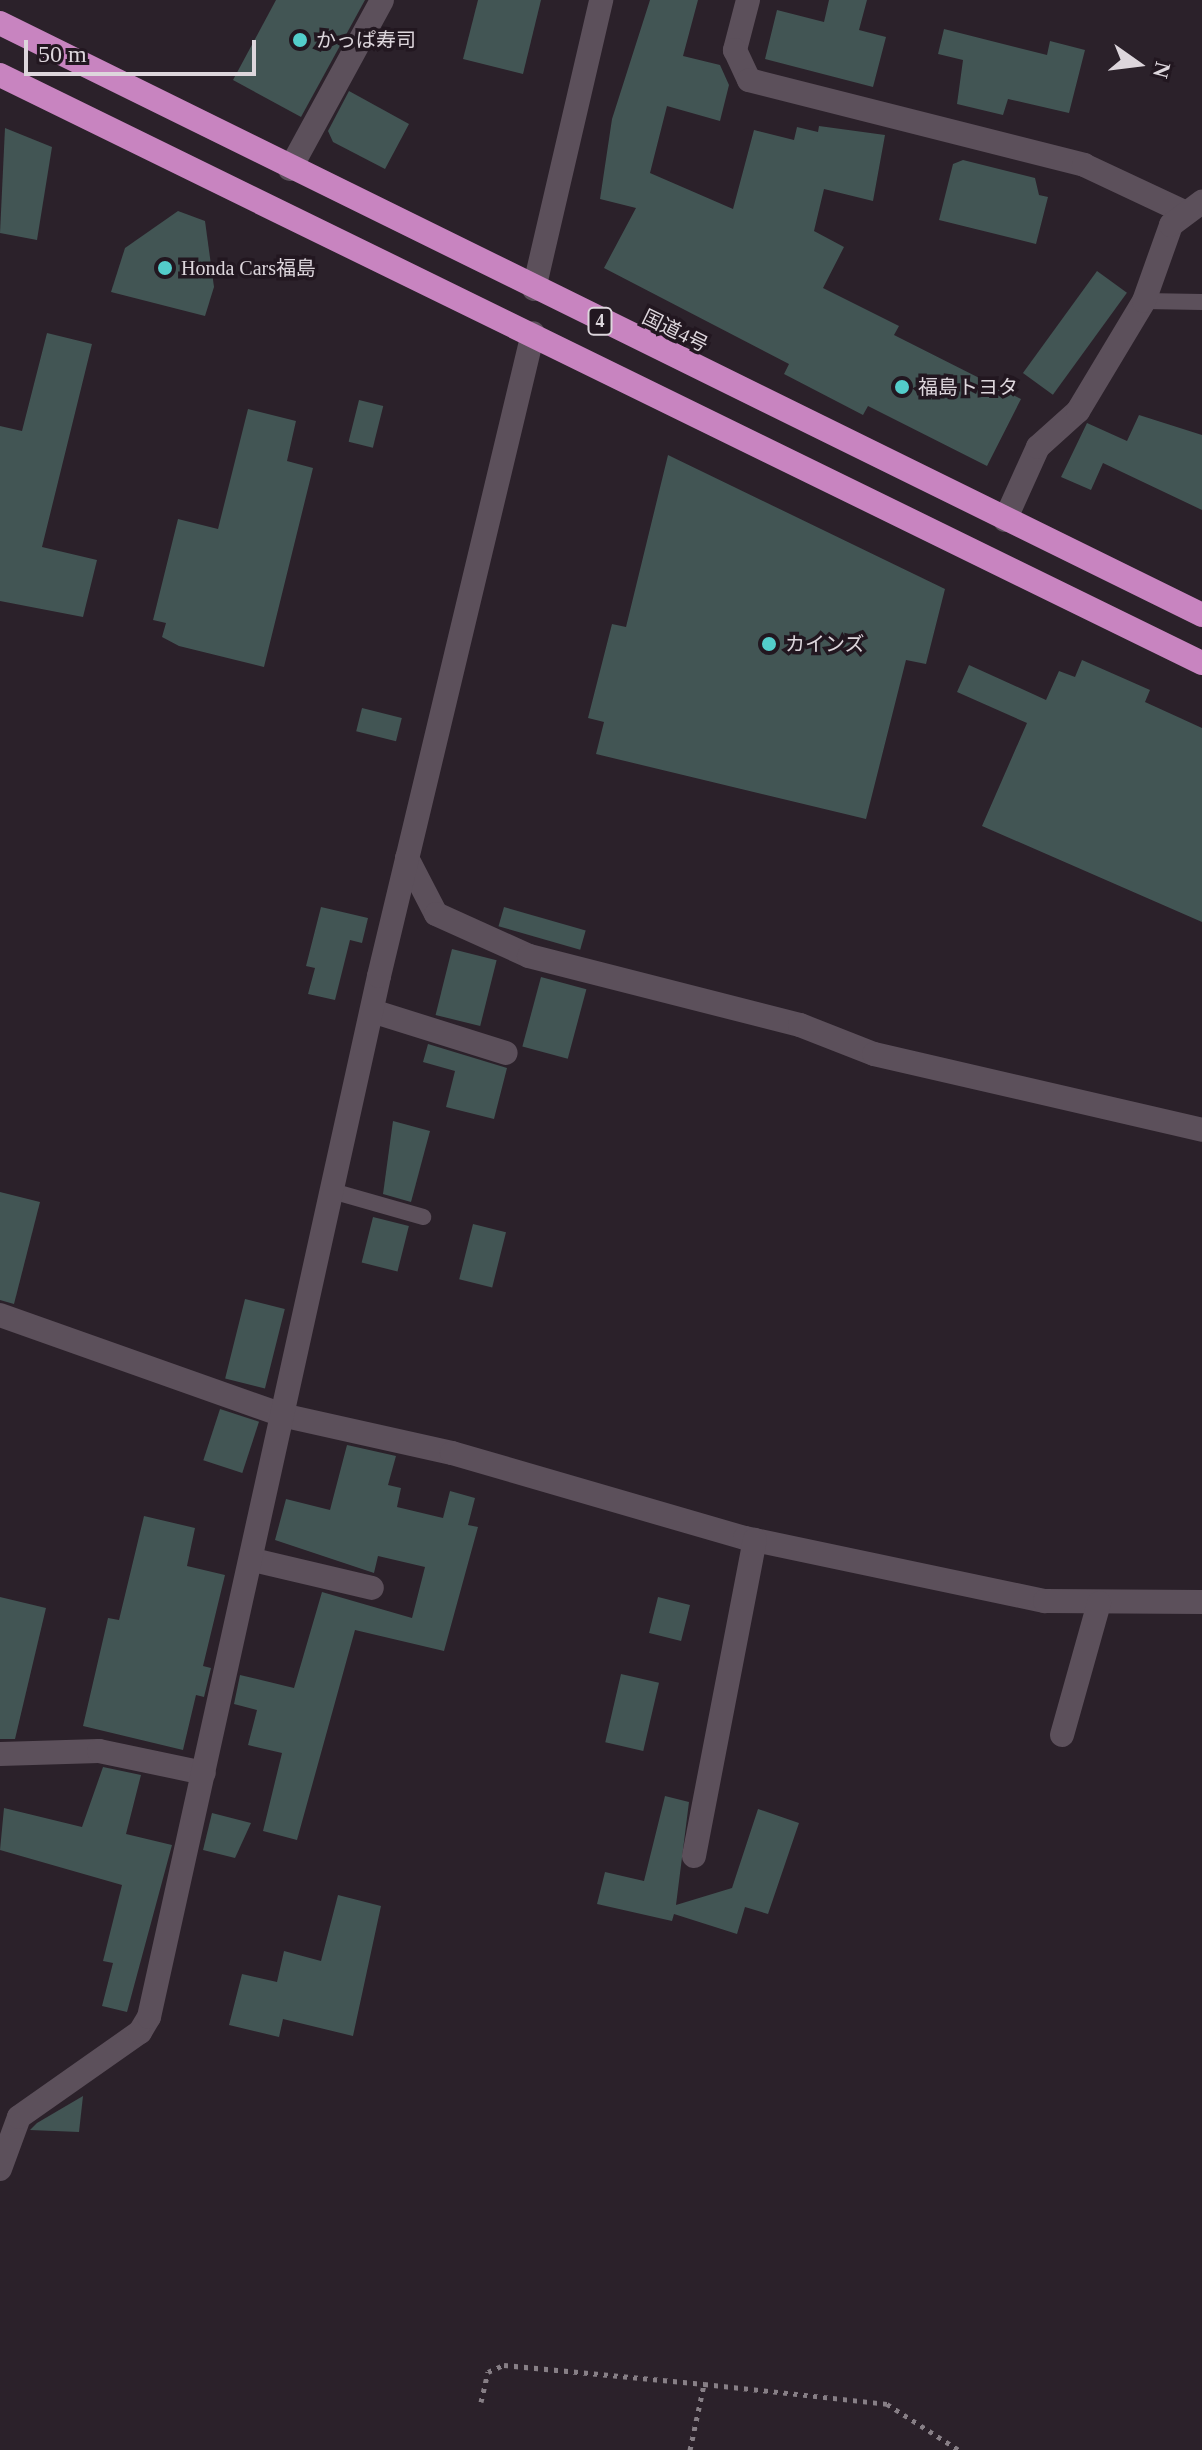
<!DOCTYPE html>
<meta charset="utf-8">
<style>
body{margin:0}
#map{position:relative;width:1202px;height:2450px;overflow:hidden;background:#2b212a;font-family:"Times New Roman","Noto Sans JP",serif}
div>[style]{position:absolute}
.building>*{inset:0;background:#425554;transform-origin:0 0}
.path>*{height:5px;margin-top:-2.5px;transform-origin:0;background:repeating-linear-gradient(90deg,#877f86 0 4px,transparent 0 10px)}
.lane>*{height:16px;margin:-8px;padding:0 8px;transform-origin:8px;border-radius:8px;background:#5c505b}
.street>*{height:24px;margin:-12px;padding:0 12px;transform-origin:12px;border-radius:12px;background:#5c505b}
.highway>*{height:24px;margin:-12px;padding:0 12px;transform-origin:12px;border-radius:12px;background:#c884c0}
.dots>*{width:22px;height:22px;translate:-50% -50%;box-sizing:border-box;border:4px solid #221720;border-radius:50%}
span{translate:-50% -50%;white-space:nowrap;text-align:center;line-height:1.15;-webkit-text-stroke:7px #221720;paint-order:stroke}
.shield-label span{padding:2px 6px;background:#221720;border:2px solid;border-radius:6px;-webkit-text-stroke-width:0}
.shield-label{font-size:18px;color:#ddd6dc;font-weight:700}
.poi-label{font-size:20px;color:#ddd6dc}
.left{translate:0 -50%;text-align:left}
.street-label{font-size:20px;color:#ddd6dc}
.north{position:absolute;left:1098px;top:24px;width:80px;height:80px;-webkit-text-stroke:6px #221720;paint-order:stroke;rotate:104deg;font-size:22px;font-weight:700;line-height:32px;text-align:center;color:#ddd6dc}
.north::after{content:'';display:block;margin:auto;width:28px;height:36px;background:#ddd6dc;clip-path:polygon(50% 0,100% 100%,50% 72%,0 100%)}
.scale{position:absolute;left:24px;top:40px;width:232px;height:36px;box-sizing:border-box;border:4px solid #ddd6dc;border-top:0;padding-left:10px;font-size:24px;line-height:28px;white-space:nowrap;color:#ddd6dc;-webkit-text-stroke:6px #221720;paint-order:stroke}
</style>
<div id="map">
<div class="building">
<i style="clip-path:polygon(276px 0,365px 0,301px 117px,233px 80px)"></i>
<i style="clip-path:polygon(478px 0,541px 0,523px 74px,463px 59px)"></i>
<i style="clip-path:polygon(650px 0,698px 0,683px 56px,720px 65px,729px 85px,720px 121px,667px 106px,650px 173px,733px 209px,754px 130px,794px 140px,797px 127px,818px 132px,819px 126px,885px 135px,873px 201px,824px 189px,814px 231px,844px 247px,823px 288px,899px 326px,894px 335px,1021px 399px,987px 466px,868px 406px,863px 415px,784px 374px,789px 364px,604px 268px,636px 208px,600px 199px,612px 119px)"></i>
<i style="clip-path:polygon(829px 0,867px 0,859px 30px,886px 37px,873px 87px,765px 59px,777px 10px,824px 22px)"></i>
<i style="clip-path:polygon(944px 29px,1047px 55px,1050px 41px,1085px 50px,1069px 113px,1008px 99px,1003px 115px,957px 104px,963px 60px,938px 54px)"></i>
<i style="clip-path:polygon(349px 91px,409px 124px,385px 169px,333px 142px,328px 131px)"></i>
<i style="clip-path:polygon(5px 128px,52px 147px,37px 240px,0 233px)"></i>
<i style="clip-path:polygon(963px 160px,1035px 178px,1039px 195px,1048px 197px,1036px 244px,939px 220px,953px 164px)"></i>
<i style="clip-path:polygon(178px 211px,205px 221px,214px 287px,205px 316px,111px 292px,125px 248px)"></i>
<i style="left:1097px;top:271px;width:37px;height:126px;rotate:36deg"></i>
<i style="clip-path:polygon(47px 333px,92px 344px,42px 547px,97px 560px,83px 617px,0 601px,0 426px,22px 431px)"></i>
<i style="left:359px;top:400px;width:25px;height:43px;rotate:14deg"></i>
<i style="clip-path:polygon(248px 409px,296px 421px,287px 461px,313px 468px,264px 667px,179px 646px,162px 637px,166px 623px,153px 620px,178px 519px,218px 529px)"></i>
<i style="clip-path:polygon(1139px 415px,1202px 435px,1202px 510px,1103px 463px,1091px 490px,1061px 477px,1087px 423px,1127px 441px)"></i>
<i style="clip-path:polygon(668px 455px,945px 589px,926px 664px,906px 660px,866px 819px,596px 754px,604px 722px,588px 718px,612px 624px,626px 627px)"></i>
<i style="clip-path:polygon(1082px 660px,1150px 690px,1145px 702px,1202px 728px,1202px 922px,982px 826px,1027px 723px,957px 692px,969px 665px,1046px 700px,1059px 671px,1075px 677px)"></i>
<i style="left:362px;top:708px;width:41px;height:24px;rotate:14deg"></i>
<i style="clip-path:polygon(321px 907px,368px 918px,362px 943px,350px 940px,335px 1000px,308px 994px,315px 968px,306px 966px)"></i>
<i style="left:504px;top:907px;width:85px;height:20px;rotate:16deg"></i>
<i style="left:452px;top:949px;width:46px;height:68px;rotate:14deg"></i>
<i style="left:541px;top:977px;width:47px;height:72px;rotate:15deg"></i>
<i style="clip-path:polygon(428px 1044px,507px 1068px,494px 1119px,446px 1107px,455px 1071px,423px 1062px)"></i>
<i style="clip-path:polygon(393px 1121px,430px 1131px,411px 1202px,383px 1194px)"></i>
<i style="clip-path:polygon(0 1192px,40px 1202px,14px 1304px,0 1300px)"></i>
<i style="left:373px;top:1217px;width:37px;height:47px;rotate:14deg"></i>
<i style="left:473px;top:1224px;width:34px;height:57px;rotate:14deg"></i>
<i style="left:245px;top:1299px;width:41px;height:82px;rotate:14deg"></i>
<i style="left:220px;top:1409px;width:41px;height:54px;rotate:18deg"></i>
<i style="clip-path:polygon(347px 1445px,396px 1456px,388px 1485px,401px 1488px,397px 1507px,443px 1518px,450px 1491px,475px 1498px,468px 1525px,478px 1527px,444px 1651px,355px 1630px,297px 1840px,263px 1831px,282px 1753px,248px 1745px,257px 1710px,234px 1704px,240px 1675px,294px 1688px,322px 1592px,412px 1618px,425px 1567px,378px 1556px,374px 1573px,275px 1540px,286px 1499px,330px 1510px)"></i>
<i style="clip-path:polygon(144px 1516px,195px 1528px,187px 1566px,225px 1575px,203px 1666px,211px 1668px,204px 1697px,196px 1695px,183px 1750px,83px 1726px,108px 1618px,119px 1620px)"></i>
<i style="clip-path:polygon(0 1597px,46px 1608px,15px 1739px,0 1739px)"></i>
<i style="left:658px;top:1597px;width:33px;height:37px;rotate:14deg"></i>
<i style="left:621px;top:1674px;width:39px;height:70px;rotate:13deg"></i>
<i style="clip-path:polygon(103px 1767px,141px 1775px,126px 1834px,172px 1845px,127px 2012px,102px 2006px,113px 1963px,103px 1961px,122px 1885px,0 1850px,4px 1808px,82px 1827px)"></i>
<i style="clip-path:polygon(665px 1796px,689px 1802px,676px 1905px,732px 1888px,758px 1809px,799px 1823px,768px 1914px,745px 1907px,737px 1934px,674px 1914px,672px 1921px,597px 1904px,605px 1872px,644px 1881px)"></i>
<i style="clip-path:polygon(212px 1813px,251px 1823px,235px 1858px,203px 1850px)"></i>
<i style="clip-path:polygon(338px 1895px,381px 1906px,353px 2036px,283px 2019px,279px 2037px,229px 2025px,242px 1974px,277px 1982px,284px 1951px,321px 1961px)"></i>
<i style="clip-path:polygon(83px 2096px,79px 2132px,30px 2130px,37px 2123px)"></i>
</div>
<div class="path">
<i style="left:481px;top:2402px;width:31px;rotate:-77deg"></i>
<i style="left:488px;top:2372px;width:17px;rotate:-24deg"></i>
<i style="left:504px;top:2365px;width:201px;rotate:5.4deg"></i>
<i style="left:704px;top:2384px;width:184px;rotate:6.2deg"></i>
<i style="left:887px;top:2404px;width:85px;rotate:32.6deg"></i>
<i style="left:690px;top:2450px;width:67px;rotate:-78deg"></i>
</div>
<div class="lane">
<i style="left:1144px;top:301px;width:58px;rotate:1deg"></i>
<i style="left:332px;top:1191px;width:95px;rotate:15.9deg"></i>
</div>
<div class="street">
<i style="left:748px;top:0;width:52px;rotate:104.6deg"></i>
<i style="left:735px;top:50px;width:33px;rotate:65deg"></i>
<i style="left:749px;top:80px;width:346px;rotate:14.2deg"></i>
<i style="left:1084px;top:165px;width:108px;rotate:25.1deg"></i>
<i style="left:290px;top:169px;width:192px;rotate:-61.4deg"></i>
<i style="left:534px;top:289px;width:297px;rotate:-76.9deg"></i>
<i style="left:1005px;top:520px;width:80px;rotate:-65.7deg"></i>
<i style="left:1038px;top:447px;width:54px;rotate:-42deg"></i>
<i style="left:1078px;top:411px;width:128px;rotate:-59deg"></i>
<i style="left:1144px;top:301px;width:81px;rotate:-70.4deg"></i>
<i style="left:1171px;top:225px;width:39px;rotate:-37deg"></i>
<i style="left:407px;top:858px;width:63px;rotate:62.6deg"></i>
<i style="left:436px;top:914px;width:102px;rotate:24.3deg"></i>
<i style="left:529px;top:956px;width:280px;rotate:14.3deg"></i>
<i style="left:800px;top:1025px;width:79px;rotate:21.4deg"></i>
<i style="left:874px;top:1054px;width:337px;rotate:13deg"></i>
<i style="left:372px;top:1011px;width:140px;rotate:17.4deg"></i>
<i style="left:0;top:1315px;width:303px;rotate:19.5deg"></i>
<i style="left:286px;top:1416px;width:170px;rotate:12.6deg"></i>
<i style="left:452px;top:1453px;width:305px;rotate:16.2deg"></i>
<i style="left:745px;top:1538px;width:307px;rotate:11.9deg"></i>
<i style="left:1045px;top:1601px;width:157px;rotate:0.4deg"></i>
<i style="left:253px;top:1560px;width:122px;rotate:13.2deg"></i>
<i style="left:1062px;top:1735px;width:137px;rotate:-74.3deg"></i>
<i style="left:0;top:1754px;width:99px;rotate:-1.7deg"></i>
<i style="left:99px;top:1751px;width:107px;rotate:11.8deg"></i>
<i style="left:694px;top:1856px;width:322px;rotate:-79.1deg"></i>
<i style="left:0;top:2169px;width:55px;rotate:-69.9deg"></i>
<i style="left:19px;top:2117px;width:148px;rotate:-35.1deg"></i>
<i style="left:140px;top:2032px;width:17px;rotate:-59deg"></i>
<i style="left:149px;top:2017px;width:1066px;rotate:-77.54deg"></i>
<i style="left:379px;top:976px;width:661px;rotate:-76.53deg"></i>
</div>
<div class="highway">
<i style="left:0;top:23px;width:1340px;rotate:26.22deg"></i>
<i style="left:0;top:75px;width:1338px;rotate:26.07deg"></i>
</div>
<div class="dots">
<i style="left:300px;top:40px;background:#53cdca"></i>
<i style="left:165px;top:268px;background:#53cdca"></i>
<i style="left:902px;top:387px;background:#53cdca"></i>
<i style="left:769px;top:644px;background:#53cdca"></i>
</div>
<div class="shield-label">
<span style="left:600px;top:321px">4</span>
</div>
<div class="poi-label">
<span class="left" style="left:316px;top:40px">かっぱ寿司</span>
<span class="left" style="left:181px;top:268px">Honda Cars福島</span>
<span class="left" style="left:918px;top:387px">福島トヨタ</span>
<span class="left" style="left:785px;top:644px">カインズ</span>
</div>
<div class="street-label">
<span style="left:675px;top:331px;rotate:26deg">国道4号</span>
</div>
<div class="north">N</div>
<div class="scale">50 m</div>
</div>
